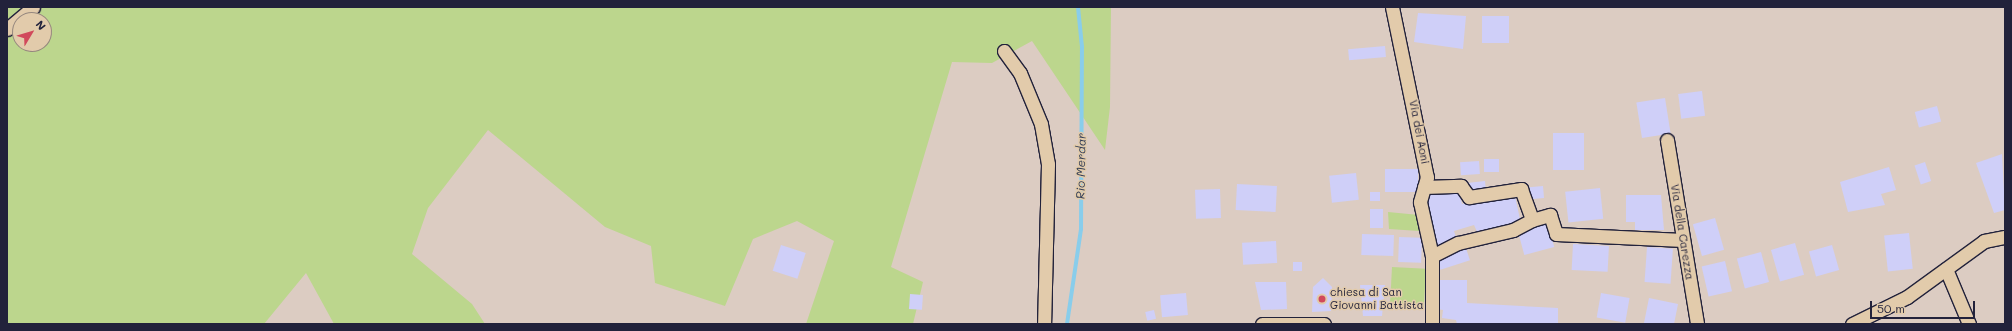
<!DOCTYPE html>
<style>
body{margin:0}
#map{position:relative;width:2012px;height:331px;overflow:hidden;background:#dcccc2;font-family:Mali,sans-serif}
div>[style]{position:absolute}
.green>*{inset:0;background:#bcd68d;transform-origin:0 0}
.stream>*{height:4px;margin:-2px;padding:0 2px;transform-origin:2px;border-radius:2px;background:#89cdeb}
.building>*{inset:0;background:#cfcff8;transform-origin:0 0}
.roads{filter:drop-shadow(1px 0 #22223b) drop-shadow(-1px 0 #22223b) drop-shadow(0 1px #22223b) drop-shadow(0 -1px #22223b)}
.street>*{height:13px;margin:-6.5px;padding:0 6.5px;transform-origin:6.5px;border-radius:6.5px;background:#e2cbab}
.dots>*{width:11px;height:11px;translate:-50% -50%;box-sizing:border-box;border:2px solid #e2cbab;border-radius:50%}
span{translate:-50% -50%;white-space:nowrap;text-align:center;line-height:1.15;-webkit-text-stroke:3px #e2cbab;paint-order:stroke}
.street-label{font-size:11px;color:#22223b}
.poi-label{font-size:11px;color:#22223b}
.left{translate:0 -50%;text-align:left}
.water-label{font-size:12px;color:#313c55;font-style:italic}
.frame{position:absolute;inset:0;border:8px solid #22223b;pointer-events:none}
.north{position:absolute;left:12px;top:12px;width:40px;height:40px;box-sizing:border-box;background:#e2cbab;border:1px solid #95877e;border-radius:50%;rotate:52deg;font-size:11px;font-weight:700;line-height:16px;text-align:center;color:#22223b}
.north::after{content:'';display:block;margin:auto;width:14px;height:18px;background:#d1495b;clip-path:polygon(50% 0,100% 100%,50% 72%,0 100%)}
.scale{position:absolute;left:1870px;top:301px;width:105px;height:18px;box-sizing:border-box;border:2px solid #22223b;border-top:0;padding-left:5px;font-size:12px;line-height:14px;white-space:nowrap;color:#22223b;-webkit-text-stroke:3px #e2cbab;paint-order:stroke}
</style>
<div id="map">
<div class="green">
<i style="clip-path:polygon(evenodd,7px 7px,1111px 7px,1110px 107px,1105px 150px,1032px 41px,992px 63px,952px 62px,891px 267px,923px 282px,913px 324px,806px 324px,834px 241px,797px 221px,753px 239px,725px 306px,655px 283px,651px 246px,605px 227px,488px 130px,428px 208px,412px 254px,472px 304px,485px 324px,334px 324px,306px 273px,264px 324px,7px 324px,7px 7px,20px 20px,44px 20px,44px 44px,20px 44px,20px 20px)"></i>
<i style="clip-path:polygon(1388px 212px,1419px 215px,1419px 231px,1389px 229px)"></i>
<i style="left:1392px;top:267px;width:34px;height:41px;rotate:3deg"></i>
</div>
<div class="stream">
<i style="left:1067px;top:324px;width:96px;rotate:-81.6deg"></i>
<i style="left:1081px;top:229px;width:182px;rotate:-89.7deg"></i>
<i style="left:1082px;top:47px;width:40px;rotate:-95.7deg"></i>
</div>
<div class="building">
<i style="clip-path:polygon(1418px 13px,1466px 16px,1463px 49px,1414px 42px)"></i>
<i style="left:1482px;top:16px;width:27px;height:27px"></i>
<i style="left:1385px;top:46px;width:11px;height:37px;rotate:85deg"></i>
<i style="left:1702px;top:91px;width:25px;height:24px;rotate:83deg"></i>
<i style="left:1665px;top:98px;width:36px;height:29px;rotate:81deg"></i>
<i style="left:1937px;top:106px;width:16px;height:23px;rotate:75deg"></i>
<i style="left:1553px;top:133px;width:31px;height:37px"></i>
<i style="clip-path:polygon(2002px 154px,2005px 210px,1994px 213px,1976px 163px)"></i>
<i style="left:1484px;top:159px;width:15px;height:13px"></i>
<i style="left:1479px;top:161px;width:13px;height:19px;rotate:86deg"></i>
<i style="left:1925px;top:162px;width:20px;height:11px;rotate:72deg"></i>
<i style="clip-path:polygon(1889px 167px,1896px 190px,1881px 194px,1885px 205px,1848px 212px,1840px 182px)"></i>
<i style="left:1418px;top:169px;width:23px;height:33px;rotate:90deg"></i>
<i style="left:1356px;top:173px;width:27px;height:27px;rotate:84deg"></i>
<i style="left:1485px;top:181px;width:9px;height:16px;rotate:84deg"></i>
<i style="left:1237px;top:184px;width:40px;height:26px;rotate:3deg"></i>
<i style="left:1543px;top:186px;width:12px;height:17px;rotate:85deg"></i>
<i style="clip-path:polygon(1447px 188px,1459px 191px,1462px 204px,1514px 191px,1521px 224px,1478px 234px,1474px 225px,1454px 231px,1457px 241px,1436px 250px,1425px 197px)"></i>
<i style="left:1600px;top:188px;width:31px;height:35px;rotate:84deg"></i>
<i style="left:1220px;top:189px;width:29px;height:25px;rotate:88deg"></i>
<i style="left:1370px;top:192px;width:10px;height:9px"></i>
<i style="clip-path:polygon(1626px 195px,1661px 195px,1664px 230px,1635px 230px,1635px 222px,1626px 222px)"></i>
<i style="left:1370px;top:209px;width:13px;height:19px"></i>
<i style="left:1715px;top:218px;width:33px;height:23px;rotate:74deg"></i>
<i style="left:1547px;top:220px;width:28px;height:31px;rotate:75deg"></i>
<i style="left:1909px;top:233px;width:36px;height:25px;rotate:84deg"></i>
<i style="left:1362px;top:234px;width:32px;height:21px;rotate:2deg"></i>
<i style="left:1399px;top:237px;width:23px;height:25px;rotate:2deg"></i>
<i style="left:1276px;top:241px;width:22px;height:34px;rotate:87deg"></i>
<i style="left:1795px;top:243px;width:33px;height:25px;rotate:74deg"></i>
<i style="left:1573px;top:244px;width:36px;height:26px;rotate:3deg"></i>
<i style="left:781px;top:245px;width:26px;height:27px;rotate:18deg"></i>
<i style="left:1465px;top:245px;width:16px;height:31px;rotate:72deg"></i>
<i style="left:1832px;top:245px;width:26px;height:24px;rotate:74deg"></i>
<i style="left:1647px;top:247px;width:26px;height:35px;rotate:4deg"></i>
<i style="left:1761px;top:252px;width:31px;height:25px;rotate:75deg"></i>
<i style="left:1725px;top:261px;width:31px;height:24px;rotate:77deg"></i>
<i style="left:1293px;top:262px;width:9px;height:9px"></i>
<i style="clip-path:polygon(1323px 278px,1332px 287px,1331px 311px,1312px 312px,1313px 287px)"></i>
<i style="clip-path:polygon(1440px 280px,1467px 280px,1467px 303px,1558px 308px,1558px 324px,1457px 324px,1456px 320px,1442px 318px,1443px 310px,1437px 309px)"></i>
<i style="clip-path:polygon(1255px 282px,1286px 282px,1287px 309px,1261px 310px)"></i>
<i style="clip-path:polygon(1360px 285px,1385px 285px,1382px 316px,1363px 316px)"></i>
<i style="left:1186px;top:293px;width:22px;height:26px;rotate:85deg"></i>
<i style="left:1601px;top:293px;width:29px;height:25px;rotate:10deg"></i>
<i style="left:910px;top:294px;width:13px;height:15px;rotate:4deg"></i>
<i style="clip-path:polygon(1649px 298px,1678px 304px,1674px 324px,1644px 323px)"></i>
<i style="left:1154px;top:310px;width:9px;height:9px;rotate:77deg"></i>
</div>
<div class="roads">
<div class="street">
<i style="left:1392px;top:7px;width:174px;rotate:78.4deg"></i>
<i style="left:1427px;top:177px;width:26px;rotate:106deg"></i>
<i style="left:1420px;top:202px;width:55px;rotate:77.5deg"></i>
<i style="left:1432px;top:256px;width:68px;rotate:90deg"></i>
<i style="left:7px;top:29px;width:34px;rotate:-40deg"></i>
<i style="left:1004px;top:51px;width:27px;rotate:54deg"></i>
<i style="left:1020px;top:73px;width:55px;rotate:67.6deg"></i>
<i style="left:1041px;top:124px;width:41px;rotate:80.1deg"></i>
<i style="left:1048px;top:164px;width:160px;rotate:91.4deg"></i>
<i style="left:1667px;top:140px;width:186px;rotate:80.7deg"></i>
<i style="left:1424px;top:187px;width:37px;rotate:-2deg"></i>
<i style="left:1461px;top:186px;width:14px;rotate:54deg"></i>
<i style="left:1469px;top:197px;width:53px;rotate:-8.7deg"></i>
<i style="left:1521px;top:189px;width:33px;rotate:70deg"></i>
<i style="left:1532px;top:220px;width:19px;rotate:-16deg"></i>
<i style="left:1550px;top:215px;width:20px;rotate:72deg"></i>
<i style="left:1556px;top:234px;width:127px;rotate:2.7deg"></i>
<i style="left:1432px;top:256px;width:29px;rotate:-27deg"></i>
<i style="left:1458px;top:243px;width:57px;rotate:-13.3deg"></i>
<i style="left:1513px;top:230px;width:21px;rotate:-28deg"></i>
<i style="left:1946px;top:269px;width:60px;rotate:67.3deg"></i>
<i style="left:1262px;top:324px;width:62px"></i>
<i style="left:1852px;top:324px;width:61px;rotate:-26.1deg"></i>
<i style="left:1907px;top:297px;width:95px;rotate:-36deg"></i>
<i style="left:1984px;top:241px;width:21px;rotate:-11deg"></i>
</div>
</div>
<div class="dots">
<i style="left:1322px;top:299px;background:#d1495b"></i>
</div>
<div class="street-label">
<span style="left:1419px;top:132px;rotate:79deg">Via dei Aoni</span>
<span style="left:1682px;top:232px;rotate:81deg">Via della Carezza</span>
</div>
<div class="poi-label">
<span class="left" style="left:1330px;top:299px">chiesa di San<br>Giovanni Battista</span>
</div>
<div class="water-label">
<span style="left:1081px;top:166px;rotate:-89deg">Rio Merdar</span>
</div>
<div class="frame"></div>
<div class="north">N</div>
<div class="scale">50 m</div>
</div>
